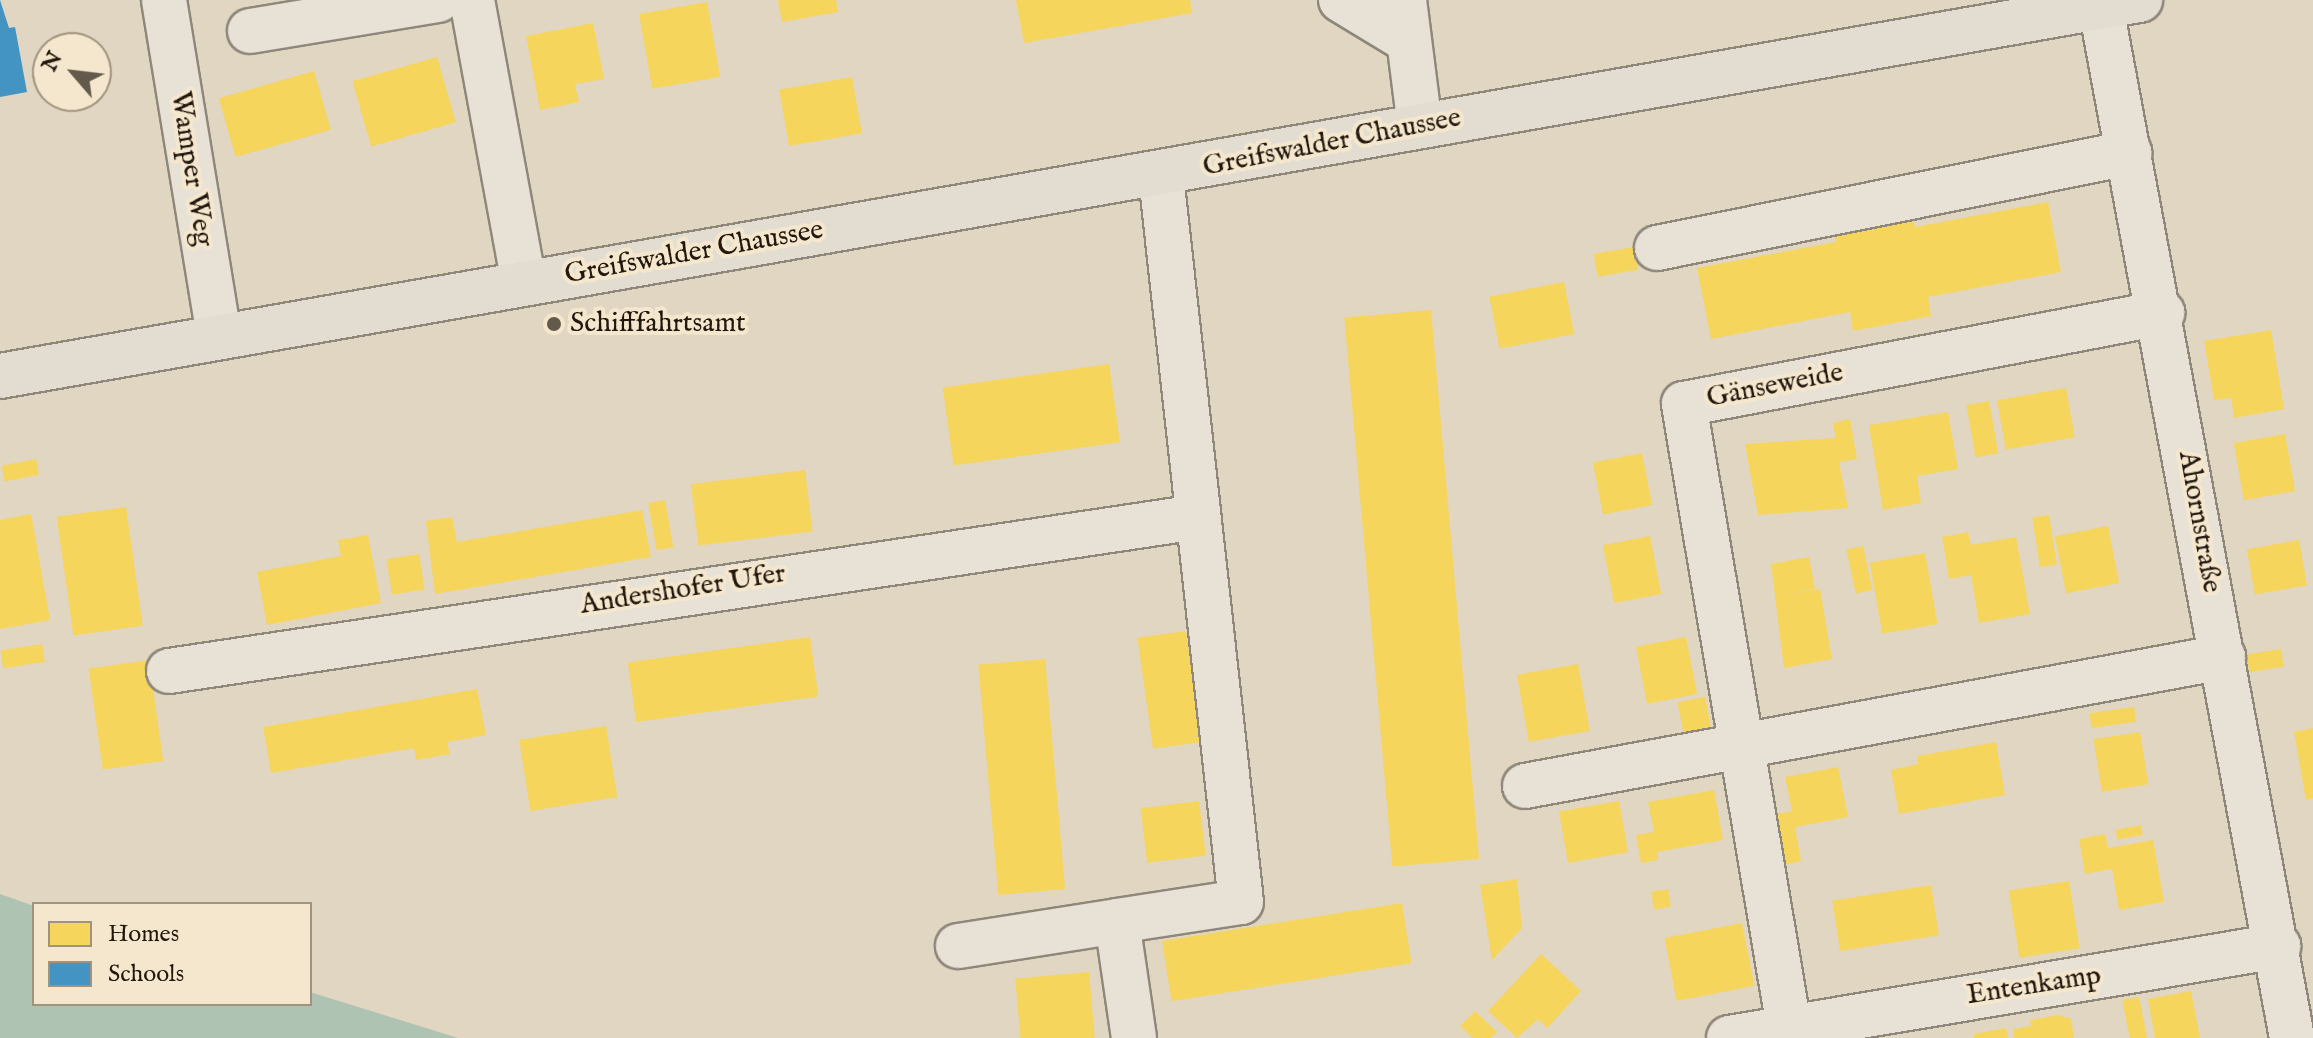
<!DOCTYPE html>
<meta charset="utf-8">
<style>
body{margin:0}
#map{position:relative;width:2313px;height:1038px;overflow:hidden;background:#e1d6c1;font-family:"IM FELL English",serif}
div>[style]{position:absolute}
.water>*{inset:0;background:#afc3b2}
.homes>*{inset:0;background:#f6d55c;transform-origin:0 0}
.schools>*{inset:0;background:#4393c3}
.roads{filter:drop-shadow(2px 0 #8e877a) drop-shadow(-2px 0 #8e877a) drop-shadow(0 2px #8e877a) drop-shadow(0 -2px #8e877a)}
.minor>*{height:44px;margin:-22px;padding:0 22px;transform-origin:22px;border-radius:22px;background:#e7e1d6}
.major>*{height:44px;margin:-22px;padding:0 22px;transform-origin:22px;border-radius:22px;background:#e3dcd0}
.dots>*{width:22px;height:22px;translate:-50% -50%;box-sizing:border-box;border:4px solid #f4e7ce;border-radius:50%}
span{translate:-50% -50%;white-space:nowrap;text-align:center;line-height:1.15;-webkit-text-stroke:8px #f4e7ce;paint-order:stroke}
.street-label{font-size:28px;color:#21170d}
.poi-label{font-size:28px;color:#21170d}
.left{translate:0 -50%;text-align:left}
.legend{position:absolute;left:32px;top:902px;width:280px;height:104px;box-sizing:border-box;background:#f4e7ce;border:2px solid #a09481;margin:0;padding:10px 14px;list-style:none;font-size:24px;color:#21170d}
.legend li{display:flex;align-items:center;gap:16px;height:40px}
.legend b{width:40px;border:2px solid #a09481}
.north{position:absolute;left:32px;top:32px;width:80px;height:80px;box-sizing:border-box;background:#f4e7ce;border:2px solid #a09481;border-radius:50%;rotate:298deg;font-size:22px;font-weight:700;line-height:32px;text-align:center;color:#21170d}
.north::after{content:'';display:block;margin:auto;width:28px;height:36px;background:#645a4c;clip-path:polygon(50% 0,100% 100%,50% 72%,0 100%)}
</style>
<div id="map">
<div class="water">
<i style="clip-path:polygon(0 894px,34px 906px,34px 1004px,310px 1004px,310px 992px,458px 1038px,0 1038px)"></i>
</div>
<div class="homes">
<i style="clip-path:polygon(778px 0,836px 0,838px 12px,782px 22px)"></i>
<i style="clip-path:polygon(1016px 0,1190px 0,1192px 13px,1024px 43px)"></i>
<i style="left:707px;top:2px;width:76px;height:69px;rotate:80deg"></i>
<i style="clip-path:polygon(593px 23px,604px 79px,575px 84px,579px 102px,540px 110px,526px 36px)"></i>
<i style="left:437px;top:57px;width:68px;height:88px;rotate:74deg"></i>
<i style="left:314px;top:71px;width:61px;height:99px;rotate:74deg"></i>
<i style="left:852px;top:77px;width:57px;height:74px;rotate:80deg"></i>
<i style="clip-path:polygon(2048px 202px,2061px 272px,1928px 297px,1931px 316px,1853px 331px,1850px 312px,1711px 339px,1697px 268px,1836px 242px,1834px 230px,1912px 215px,1915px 227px)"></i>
<i style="left:1634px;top:247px;width:23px;height:41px;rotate:80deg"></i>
<i style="left:1564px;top:282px;width:53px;height:76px;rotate:79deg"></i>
<i style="left:1431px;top:310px;width:551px;height:87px;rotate:85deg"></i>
<i style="clip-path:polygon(2271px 330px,2284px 409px,2234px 418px,2231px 398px,2214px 400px,2204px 341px)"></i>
<i style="left:1109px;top:364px;width:79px;height:168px;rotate:82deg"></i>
<i style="left:2066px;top:388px;width:50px;height:70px;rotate:80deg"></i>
<i style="left:1989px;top:401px;width:53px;height:23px;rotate:80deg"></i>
<i style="clip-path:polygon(1948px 412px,1958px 469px,1917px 476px,1921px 503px,1883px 510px,1869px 425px)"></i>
<i style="clip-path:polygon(1850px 419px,1857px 459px,1839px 462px,1848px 508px,1758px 515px,1745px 444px,1836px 438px,1833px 423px)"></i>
<i style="left:2285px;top:434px;width:58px;height:52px;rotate:80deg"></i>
<i style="left:1642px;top:453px;width:53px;height:50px;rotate:79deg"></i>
<i style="left:36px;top:459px;width:16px;height:35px;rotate:79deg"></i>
<i style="left:805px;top:470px;width:62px;height:115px;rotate:83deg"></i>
<i style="left:665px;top:500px;width:48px;height:17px;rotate:80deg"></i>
<i style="left:126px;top:507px;width:120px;height:70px;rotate:82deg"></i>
<i style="clip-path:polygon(642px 510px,651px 557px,435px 594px,426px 521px,452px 517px,457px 542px)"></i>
<i style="clip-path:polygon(31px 514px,50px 620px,0 629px,0 520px)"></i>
<i style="left:2049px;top:515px;width:50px;height:17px;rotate:81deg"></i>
<i style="left:2108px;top:526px;width:58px;height:54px;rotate:79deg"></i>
<i style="clip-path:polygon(1968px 532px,1971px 545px,2016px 537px,2030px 614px,1979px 623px,1971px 575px,1949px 579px,1942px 537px)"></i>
<i style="clip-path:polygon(368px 535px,381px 603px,267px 625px,257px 572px,341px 556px,338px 540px)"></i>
<i style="left:1650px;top:536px;width:59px;height:48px;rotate:79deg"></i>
<i style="left:2299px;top:540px;width:46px;height:53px;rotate:80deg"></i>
<i style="left:1863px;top:546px;width:45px;height:17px;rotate:78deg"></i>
<i style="left:1925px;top:553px;width:72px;height:56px;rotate:80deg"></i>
<i style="left:419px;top:554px;width:36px;height:33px;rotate:81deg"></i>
<i style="clip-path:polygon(1809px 557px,1815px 589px,1785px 595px,1820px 589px,1832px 659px,1784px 668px,1771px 564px)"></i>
<i style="left:1186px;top:631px;width:112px;height:49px;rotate:82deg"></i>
<i style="left:810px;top:637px;width:60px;height:184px;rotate:82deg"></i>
<i style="left:1686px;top:637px;width:58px;height:51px;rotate:79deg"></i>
<i style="left:42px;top:644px;width:18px;height:42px;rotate:81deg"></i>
<i style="left:2281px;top:649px;width:18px;height:35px;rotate:81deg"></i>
<i style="left:1045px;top:659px;width:231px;height:67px;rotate:85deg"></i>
<i style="left:149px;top:660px;width:102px;height:61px;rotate:82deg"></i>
<i style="left:1578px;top:664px;width:68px;height:62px;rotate:80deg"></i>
<i style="clip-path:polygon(477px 689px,486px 735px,447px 742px,450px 754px,416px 760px,414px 748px,271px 773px,263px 727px)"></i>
<i style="left:1705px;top:697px;width:33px;height:28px;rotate:79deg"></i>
<i style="left:2134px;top:707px;width:15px;height:45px;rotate:82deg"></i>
<i style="left:606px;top:726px;width:72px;height:88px;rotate:81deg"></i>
<i style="clip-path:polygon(2313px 728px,2313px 798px,2306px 800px,2294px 732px)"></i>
<i style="left:2140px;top:732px;width:53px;height:47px;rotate:81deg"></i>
<i style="clip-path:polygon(1996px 742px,2005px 795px,1899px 814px,1891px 770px,1918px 764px,1917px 756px)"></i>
<i style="clip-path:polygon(1838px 767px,1848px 817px,1795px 827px,1801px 861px,1778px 866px,1769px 816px,1792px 811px,1785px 777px)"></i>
<i style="clip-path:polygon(1714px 790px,1723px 840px,1657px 852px,1658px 860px,1641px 863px,1636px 835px,1654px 832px,1648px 802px)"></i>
<i style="left:1199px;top:801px;width:55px;height:59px;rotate:83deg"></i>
<i style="left:1619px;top:801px;width:52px;height:61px;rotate:80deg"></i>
<i style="left:2141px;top:825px;width:10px;height:26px;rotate:79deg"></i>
<i style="clip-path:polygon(2105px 834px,2108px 848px,2153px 840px,2164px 902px,2119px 910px,2112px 869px,2085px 874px,2079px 839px)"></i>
<i style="clip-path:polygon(1517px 879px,1522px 928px,1492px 960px,1480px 885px)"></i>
<i style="left:2069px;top:881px;width:68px;height:61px;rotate:81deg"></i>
<i style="left:1931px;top:885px;width:51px;height:100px;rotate:81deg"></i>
<i style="left:1668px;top:889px;width:18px;height:17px;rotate:81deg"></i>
<i style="left:1402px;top:903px;width:61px;height:243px;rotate:81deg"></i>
<i style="left:1742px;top:923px;width:64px;height:79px;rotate:79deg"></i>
<i style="clip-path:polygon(1541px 954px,1581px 991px,1547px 1028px,1538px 1019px,1517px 1038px,1488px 1011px)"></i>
<i style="left:1089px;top:972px;width:66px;height:74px;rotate:85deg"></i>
<i style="clip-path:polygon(2191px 991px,2200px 1038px,2155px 1038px,2148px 999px)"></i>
<i style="left:2139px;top:997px;width:42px;height:17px;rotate:79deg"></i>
<i style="clip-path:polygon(1475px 1011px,1497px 1032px,1491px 1038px,1473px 1038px,1460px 1026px)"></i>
<i style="clip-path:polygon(2058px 1015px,2071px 1019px,2074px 1038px,2014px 1038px,2013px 1029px,2031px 1026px,2030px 1020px)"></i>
<i style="clip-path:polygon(2006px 1028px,2008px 1038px,1974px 1038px,1974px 1034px)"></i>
</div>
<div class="schools">
<i style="clip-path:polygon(0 0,9px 28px,15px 27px,27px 92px,0 97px)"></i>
</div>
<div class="roads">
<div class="minor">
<i style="left:164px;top:0;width:341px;rotate:80.7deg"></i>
<i style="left:472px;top:0;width:288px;rotate:79.6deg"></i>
<i style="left:1341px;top:0;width:79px;rotate:31.1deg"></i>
<i style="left:1404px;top:0;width:127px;rotate:82.8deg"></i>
<i style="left:2101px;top:8px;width:1048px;rotate:79.49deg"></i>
<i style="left:250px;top:31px;width:191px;rotate:-9.4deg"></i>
<i style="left:1657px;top:248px;width:482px;rotate:-11.4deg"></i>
<i style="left:169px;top:671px;width:1039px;rotate:-8.52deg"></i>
<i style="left:1525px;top:786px;width:710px;rotate:-10.47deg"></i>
<i style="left:958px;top:946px;width:161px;rotate:-8.9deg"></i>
<i style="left:1789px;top:1027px;width:632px;rotate:-99.57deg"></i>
<i style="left:1684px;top:404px;width:487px;rotate:-10.8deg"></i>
<i style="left:1134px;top:1038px;width:118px;rotate:-98.3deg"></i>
<i style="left:1117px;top:921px;width:125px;rotate:-8.7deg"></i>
<i style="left:1241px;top:902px;width:730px;rotate:-96.29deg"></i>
<i style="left:1729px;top:1038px;width:557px;rotate:-9.51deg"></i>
</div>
<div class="major">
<i style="left:0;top:376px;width:2173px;rotate:-9.97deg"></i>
</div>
</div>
<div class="dots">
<i style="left:554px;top:324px;background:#645a4c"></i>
</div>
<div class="street-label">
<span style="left:1332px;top:143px;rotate:-11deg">Greifswalder Chaussee</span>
<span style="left:191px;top:169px;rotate:81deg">Wamper Weg</span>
<span style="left:694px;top:253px;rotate:-10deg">Greifswalder Chaussee</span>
<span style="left:1775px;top:386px;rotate:-11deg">Gänseweide</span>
<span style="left:2199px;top:522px;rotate:80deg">Ahornstraße</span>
<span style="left:683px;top:590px;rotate:-9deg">Andershofer Ufer</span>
<span style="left:2034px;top:986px;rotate:-9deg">Entenkamp</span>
</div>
<div class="poi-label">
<span class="left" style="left:570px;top:324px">Schifffahrtsamt</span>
</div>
<ul class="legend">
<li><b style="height:22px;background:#f6d55c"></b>Homes</li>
<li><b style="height:22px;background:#4393c3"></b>Schools</li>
</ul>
<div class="north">N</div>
</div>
